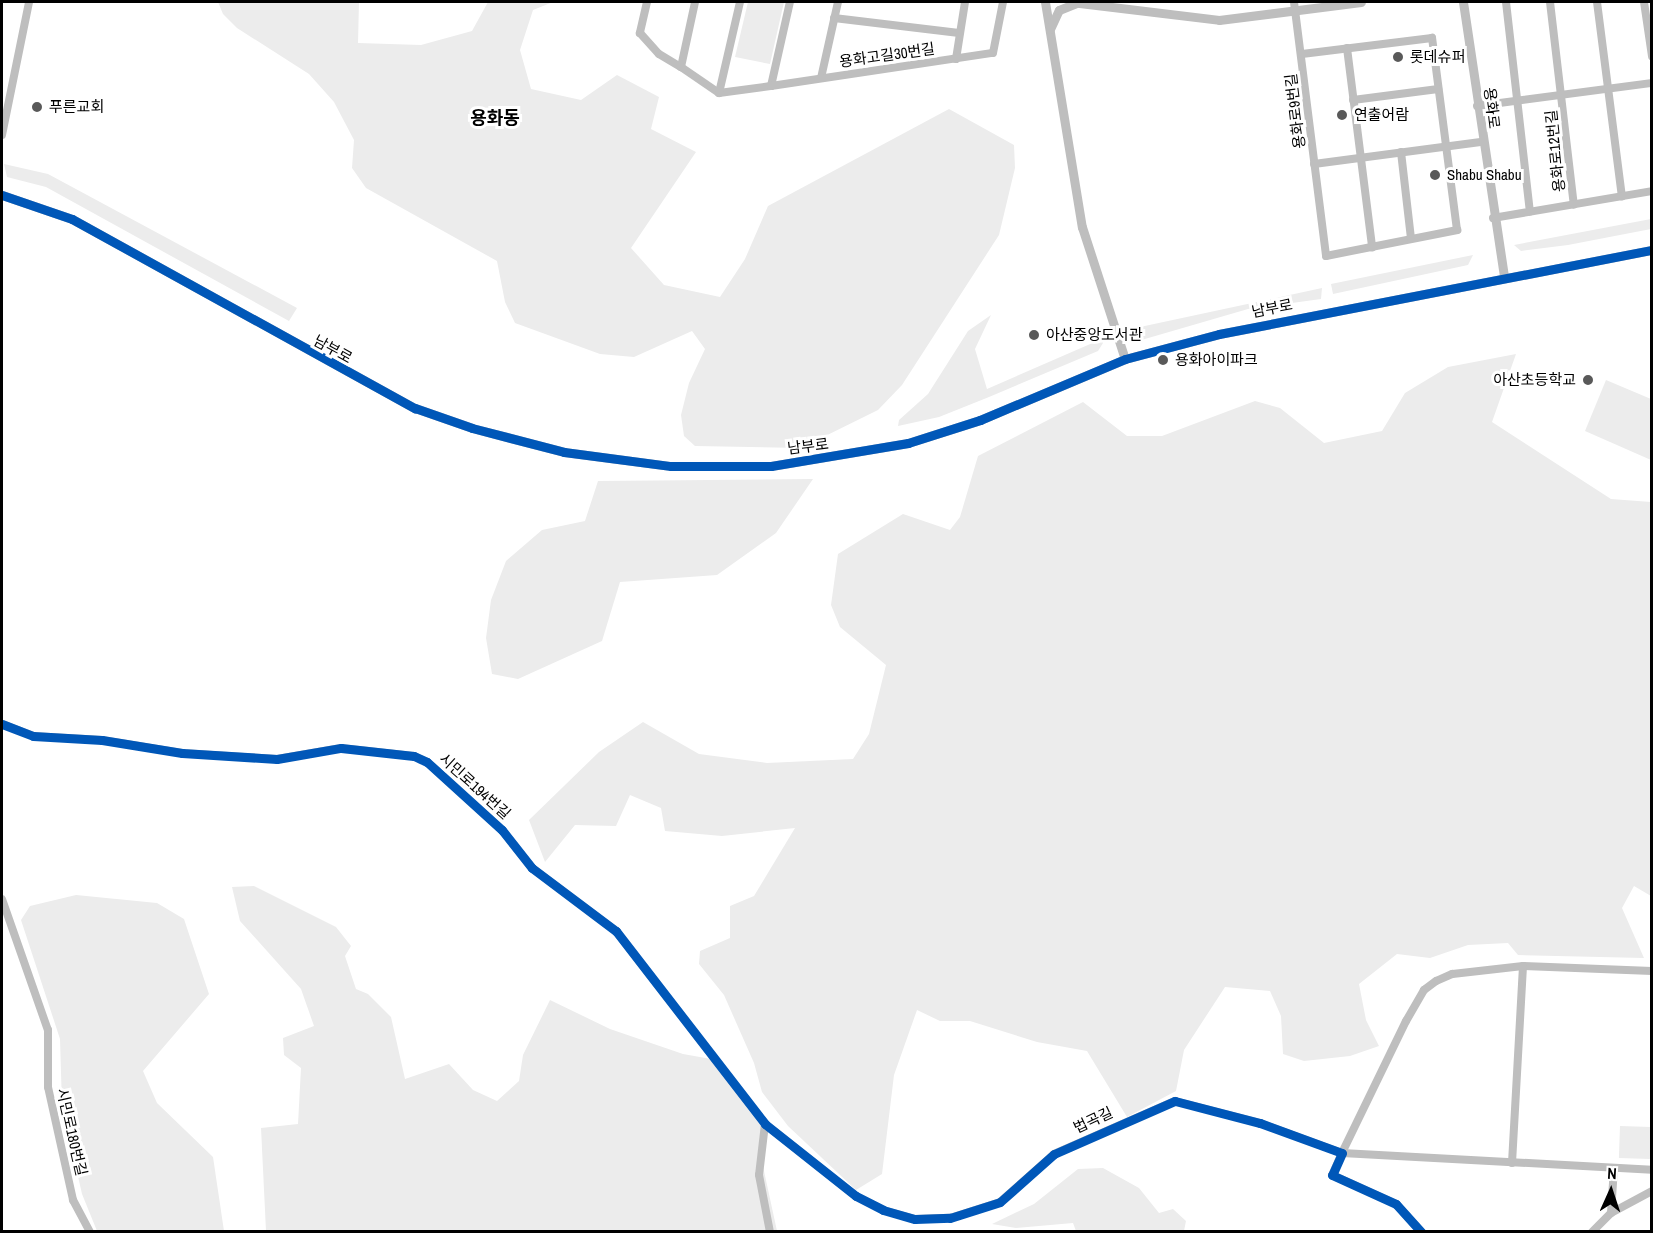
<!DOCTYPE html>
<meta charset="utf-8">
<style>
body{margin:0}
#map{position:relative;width:1653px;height:1233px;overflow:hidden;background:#fff;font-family:"Archivo Narrow","Noto Sans KR",sans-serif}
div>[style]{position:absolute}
.green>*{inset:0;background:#ececec;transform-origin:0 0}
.minor>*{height:8px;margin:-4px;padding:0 4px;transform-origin:4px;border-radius:4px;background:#bebebe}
.tertiary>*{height:9px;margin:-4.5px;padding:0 4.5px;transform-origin:4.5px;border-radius:4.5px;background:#bebebe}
.cycleway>*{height:9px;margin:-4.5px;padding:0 4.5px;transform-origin:4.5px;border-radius:4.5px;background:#0057b8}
.dots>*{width:16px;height:16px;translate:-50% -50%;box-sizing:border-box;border:3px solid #fff;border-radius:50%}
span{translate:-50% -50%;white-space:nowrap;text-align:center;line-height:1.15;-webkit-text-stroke:6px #fff;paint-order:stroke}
.street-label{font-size:15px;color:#000}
.poi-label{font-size:15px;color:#000}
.left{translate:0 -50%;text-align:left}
.right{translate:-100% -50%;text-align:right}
.quarter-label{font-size:18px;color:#000;font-weight:700}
.frame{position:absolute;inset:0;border:3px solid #000;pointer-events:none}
.north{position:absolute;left:1581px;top:1161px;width:60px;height:60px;-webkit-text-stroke:4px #fff;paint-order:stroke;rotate:3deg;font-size:16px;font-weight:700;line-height:24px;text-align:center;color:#000}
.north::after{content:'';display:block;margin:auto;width:21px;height:27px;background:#000;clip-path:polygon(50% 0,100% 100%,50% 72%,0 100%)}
</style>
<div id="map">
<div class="green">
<i style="clip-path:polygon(218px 2px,359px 2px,358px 43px,421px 45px,472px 31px,488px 2px,553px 2px,533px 10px,520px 50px,531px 89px,581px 100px,617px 75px,659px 97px,651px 129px,696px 152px,631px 248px,664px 285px,720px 297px,745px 259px,768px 206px,949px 109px,1014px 145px,1015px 168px,999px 235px,902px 385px,878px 410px,801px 448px,695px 446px,684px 436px,681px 415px,689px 383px,705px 349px,692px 331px,634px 357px,600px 354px,515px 323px,505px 302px,497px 261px,366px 188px,352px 168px,354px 140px,334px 102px,309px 74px,237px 28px,223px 14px)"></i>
<i style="clip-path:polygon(748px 2px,784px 2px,770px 64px,735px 57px)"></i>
<i style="clip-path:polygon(4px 164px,48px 174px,297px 308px,289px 321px,46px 187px,7px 177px)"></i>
<i style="clip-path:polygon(1651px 219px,1651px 229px,1568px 245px,1521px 251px,1514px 245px)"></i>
<i style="clip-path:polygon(1473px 255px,1468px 265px,1333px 294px,1331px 284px)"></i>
<i style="clip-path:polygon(1322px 288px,1321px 299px,1248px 309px,1138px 341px,1129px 338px,1126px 330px)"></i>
<i style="clip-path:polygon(991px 315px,975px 349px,987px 389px,1104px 338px,1103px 343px,1098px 351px,989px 397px,939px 417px,898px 426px,899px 420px,928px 394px,968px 331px)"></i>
<i style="clip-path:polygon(1516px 354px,1492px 422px,1611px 499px,1651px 502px,1651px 896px,1634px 886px,1622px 908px,1644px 958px,1518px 955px,1508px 943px,1468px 945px,1430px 958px,1397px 954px,1359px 984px,1366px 1020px,1379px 1046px,1350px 1056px,1304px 1061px,1283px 1054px,1281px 1016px,1270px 991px,1225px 987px,1184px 1050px,1176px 1091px,1127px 1117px,1087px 1051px,1037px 1042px,970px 1021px,940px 1021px,917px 1010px,894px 1075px,882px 1174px,856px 1190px,788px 1126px,762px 1092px,754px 1063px,724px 995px,699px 964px,700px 951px,730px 938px,730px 906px,754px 896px,795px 828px,722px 836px,665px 831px,661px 808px,630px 795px,616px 826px,575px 825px,545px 862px,529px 820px,599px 752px,643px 722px,699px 754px,767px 763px,853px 759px,869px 734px,886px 665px,840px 627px,831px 605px,838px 554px,903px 514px,950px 530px,960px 517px,978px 456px,1083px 402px,1127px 436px,1162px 436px,1255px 401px,1280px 408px,1324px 443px,1382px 431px,1405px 393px,1448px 367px)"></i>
<i style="clip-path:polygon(1606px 380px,1651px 399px,1651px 460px,1585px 431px)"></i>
<i style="clip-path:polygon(813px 479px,776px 533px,717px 575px,620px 582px,602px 641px,518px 679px,492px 674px,486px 638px,491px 600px,506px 561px,542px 530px,585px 521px,598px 481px)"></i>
<i style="clip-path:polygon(254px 886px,336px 927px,351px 946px,345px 956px,356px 989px,368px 994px,391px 1017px,405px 1079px,449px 1064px,473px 1090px,497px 1101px,519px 1081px,523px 1055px,550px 1000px,610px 1029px,683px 1054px,711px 1059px,763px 1119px,761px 1157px,777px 1231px,266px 1231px,261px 1128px,298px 1124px,301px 1068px,284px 1055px,283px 1038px,314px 1026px,301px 989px,240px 921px,232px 887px)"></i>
<i style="clip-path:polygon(76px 895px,157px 903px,184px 919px,209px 994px,143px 1071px,157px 1103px,213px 1157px,224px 1231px,97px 1231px,82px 1194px,62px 1106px,60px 1039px,21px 920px,30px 906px)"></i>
<i style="left:1620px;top:1126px;width:31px;height:32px;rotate:2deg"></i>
<i style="clip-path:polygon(1103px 1168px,1139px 1188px,1159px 1213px,1173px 1209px,1186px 1221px,1184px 1231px,1076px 1231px,1073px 1223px,1016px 1228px,992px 1224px,1034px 1204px,1078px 1169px)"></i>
</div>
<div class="minor">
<i style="left:647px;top:2px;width:32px;rotate:103deg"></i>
<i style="left:640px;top:33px;width:28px;rotate:48deg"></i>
<i style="left:659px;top:54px;width:26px;rotate:31deg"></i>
<i style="left:681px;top:67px;width:66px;rotate:-77.8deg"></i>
<i style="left:1294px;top:2px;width:256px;rotate:82.8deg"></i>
<i style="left:1326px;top:256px;width:134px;rotate:-11.2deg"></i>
<i style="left:1457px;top:230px;width:194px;rotate:-97.4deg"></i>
<i style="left:1432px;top:38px;width:131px;rotate:173deg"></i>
<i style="left:1506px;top:2px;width:211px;rotate:83.5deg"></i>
<i style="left:1550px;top:2px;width:204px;rotate:83.3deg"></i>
<i style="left:1597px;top:2px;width:196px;rotate:82.7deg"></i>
<i style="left:1644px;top:2px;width:55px;rotate:81.6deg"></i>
<i style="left:834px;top:18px;width:126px;rotate:6.8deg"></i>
<i style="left:1347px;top:48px;width:201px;rotate:82.8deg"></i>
<i style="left:956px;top:59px;width:58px;rotate:-81deg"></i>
<i style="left:681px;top:67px;width:46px;rotate:34.4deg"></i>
<i style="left:719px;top:93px;width:52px;rotate:-7.7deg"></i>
<i style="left:771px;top:86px;width:86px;rotate:-77.3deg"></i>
<i style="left:821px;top:78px;width:78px;rotate:-77.4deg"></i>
<i style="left:771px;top:86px;width:224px;rotate:-8.5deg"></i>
<i style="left:993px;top:53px;width:52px;rotate:-78.9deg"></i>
<i style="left:719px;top:93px;width:93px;rotate:-77deg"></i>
<i style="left:1353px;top:100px;width:86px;rotate:-7.4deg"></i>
<i style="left:1477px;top:106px;width:177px;rotate:-7.5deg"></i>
<i style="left:2px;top:135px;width:136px;rotate:-78.5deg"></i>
<i style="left:1401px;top:152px;width:87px;rotate:83.4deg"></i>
<i style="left:1314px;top:164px;width:168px;rotate:-7.5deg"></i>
<i style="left:1493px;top:218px;width:161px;rotate:-9.6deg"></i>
<i style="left:2px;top:724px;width:33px;rotate:21deg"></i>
<i style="left:33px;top:736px;width:69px;rotate:3.3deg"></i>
<i style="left:102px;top:740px;width:81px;rotate:9.2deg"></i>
<i style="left:182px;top:753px;width:95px;rotate:3.6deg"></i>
<i style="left:277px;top:759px;width:65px;rotate:-9.8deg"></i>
<i style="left:341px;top:748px;width:73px;rotate:6.3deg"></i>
<i style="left:414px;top:756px;width:14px;rotate:25deg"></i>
<i style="left:427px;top:762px;width:101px;rotate:42.2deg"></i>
<i style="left:502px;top:830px;width:48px;rotate:51.7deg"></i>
<i style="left:532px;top:868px;width:105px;rotate:36.9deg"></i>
<i style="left:616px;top:931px;width:244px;rotate:52.3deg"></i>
<i style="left:765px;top:1124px;width:116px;rotate:38.4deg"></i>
<i style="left:856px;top:1196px;width:30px;rotate:27deg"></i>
<i style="left:883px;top:1210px;width:33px;rotate:16deg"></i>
<i style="left:915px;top:1219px;width:35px;rotate:-2deg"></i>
<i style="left:950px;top:1218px;width:52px;rotate:-17.7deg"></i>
<i style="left:1000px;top:1202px;width:72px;rotate:-41.6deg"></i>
<i style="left:1054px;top:1154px;width:132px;rotate:-23.7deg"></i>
<i style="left:1175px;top:1101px;width:88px;rotate:14.5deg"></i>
<i style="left:1260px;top:1123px;width:87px;rotate:20.1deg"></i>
<i style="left:1342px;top:1153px;width:24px;rotate:114deg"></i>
<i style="left:1332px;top:1175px;width:70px;rotate:24.4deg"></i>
<i style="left:1396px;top:1204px;width:38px;rotate:48deg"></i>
<i style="left:2px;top:899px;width:139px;rotate:70.7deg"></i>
<i style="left:48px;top:1030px;width:57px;rotate:90deg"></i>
<i style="left:48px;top:1087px;width:116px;rotate:77.5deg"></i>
<i style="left:73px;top:1200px;width:36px;rotate:62deg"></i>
<i style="left:1652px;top:971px;width:129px;rotate:-177.8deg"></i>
<i style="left:1523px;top:966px;width:71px;rotate:173.6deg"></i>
<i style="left:1452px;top:974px;width:17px;rotate:156deg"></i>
<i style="left:1436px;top:981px;width:15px;rotate:143deg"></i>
<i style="left:1424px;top:990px;width:36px;rotate:120deg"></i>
<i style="left:1406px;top:1021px;width:147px;rotate:115.9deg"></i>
<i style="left:1342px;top:1153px;width:310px;rotate:3.1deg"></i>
<i style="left:765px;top:1124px;width:51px;rotate:96.7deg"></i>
<i style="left:759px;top:1175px;width:58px;rotate:79.1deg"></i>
<i style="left:1512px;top:1163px;width:197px;rotate:-86.8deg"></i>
<i style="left:1611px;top:1213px;width:47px;rotate:-28.2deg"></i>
<i style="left:1592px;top:1232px;width:27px;rotate:-45deg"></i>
<i style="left:1611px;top:1213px;width:45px;rotate:-86.2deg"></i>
</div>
<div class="tertiary">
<i style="left:1045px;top:2px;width:228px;rotate:80.7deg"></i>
<i style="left:1082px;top:227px;width:139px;rotate:72deg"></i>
<i style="left:1071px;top:2px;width:149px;rotate:6.9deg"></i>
<i style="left:1219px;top:20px;width:143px;rotate:-7.2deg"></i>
<i style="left:1463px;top:2px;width:277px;rotate:81.5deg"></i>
<i style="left:1050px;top:29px;width:21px;rotate:-65deg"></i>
<i style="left:1059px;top:10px;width:18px;rotate:-22deg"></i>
<i style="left:2px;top:195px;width:74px;rotate:18.9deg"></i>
<i style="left:72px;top:219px;width:392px;rotate:28.9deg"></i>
<i style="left:415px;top:408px;width:60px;rotate:19.3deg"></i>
<i style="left:472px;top:428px;width:95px;rotate:14.6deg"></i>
<i style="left:564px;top:452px;width:108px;rotate:7.5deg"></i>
<i style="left:671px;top:466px;width:100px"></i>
<i style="left:771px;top:466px;width:139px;rotate:-9.5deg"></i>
<i style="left:908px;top:443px;width:76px;rotate:-17.7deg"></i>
<i style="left:980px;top:420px;width:157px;rotate:-22.8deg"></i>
<i style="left:1125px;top:359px;width:97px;rotate:-14.9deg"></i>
<i style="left:1219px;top:334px;width:441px;rotate:-11deg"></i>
</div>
<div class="cycleway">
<i style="left:2px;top:195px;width:74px;rotate:18.9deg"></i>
<i style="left:72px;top:219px;width:392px;rotate:28.9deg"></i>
<i style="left:415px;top:408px;width:60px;rotate:19.3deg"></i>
<i style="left:472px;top:428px;width:95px;rotate:14.6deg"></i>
<i style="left:564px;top:452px;width:108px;rotate:7.5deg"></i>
<i style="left:671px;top:466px;width:100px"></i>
<i style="left:771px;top:466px;width:139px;rotate:-9.5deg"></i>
<i style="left:908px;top:443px;width:76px;rotate:-17.7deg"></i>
<i style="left:980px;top:420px;width:157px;rotate:-22.8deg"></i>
<i style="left:1125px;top:359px;width:97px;rotate:-14.9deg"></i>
<i style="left:1219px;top:334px;width:441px;rotate:-11deg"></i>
<i style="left:2px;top:724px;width:33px;rotate:21deg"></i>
<i style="left:33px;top:736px;width:69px;rotate:3.3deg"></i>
<i style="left:102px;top:740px;width:81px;rotate:9.2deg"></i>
<i style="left:182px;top:753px;width:95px;rotate:3.6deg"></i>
<i style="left:277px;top:759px;width:65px;rotate:-9.8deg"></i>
<i style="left:341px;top:748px;width:73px;rotate:6.3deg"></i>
<i style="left:414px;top:756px;width:14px;rotate:25deg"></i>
<i style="left:427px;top:762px;width:101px;rotate:42.2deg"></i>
<i style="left:502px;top:830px;width:48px;rotate:51.7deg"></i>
<i style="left:532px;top:868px;width:105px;rotate:36.9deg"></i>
<i style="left:616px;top:931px;width:244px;rotate:52.3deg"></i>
<i style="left:765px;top:1124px;width:116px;rotate:38.4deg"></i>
<i style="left:856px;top:1196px;width:30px;rotate:27deg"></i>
<i style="left:883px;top:1210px;width:33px;rotate:16deg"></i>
<i style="left:915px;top:1219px;width:35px;rotate:-2deg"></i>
<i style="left:950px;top:1218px;width:52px;rotate:-17.7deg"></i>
<i style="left:1000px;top:1202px;width:72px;rotate:-41.6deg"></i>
<i style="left:1054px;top:1154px;width:132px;rotate:-23.7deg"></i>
<i style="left:1175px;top:1101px;width:88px;rotate:14.5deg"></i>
<i style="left:1260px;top:1123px;width:87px;rotate:20.1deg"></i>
<i style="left:1342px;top:1153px;width:24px;rotate:114deg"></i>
<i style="left:1332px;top:1175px;width:70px;rotate:24.4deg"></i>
<i style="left:1396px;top:1204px;width:38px;rotate:48deg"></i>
</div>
<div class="dots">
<i style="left:1398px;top:57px;background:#595959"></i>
<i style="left:37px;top:107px;background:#595959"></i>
<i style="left:1342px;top:115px;background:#595959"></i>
<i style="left:1435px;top:175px;background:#595959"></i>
<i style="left:1034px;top:335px;background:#595959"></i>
<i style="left:1163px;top:360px;background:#595959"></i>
<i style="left:1588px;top:380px;background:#595959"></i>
</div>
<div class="street-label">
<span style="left:887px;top:55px;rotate:-8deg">용화고길30번길</span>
<span style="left:1492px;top:108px;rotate:83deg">용화로</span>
<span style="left:1295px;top:111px;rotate:-97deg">용화로9번길</span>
<span style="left:1555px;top:151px;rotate:-96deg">용화로12번길</span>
<span style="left:1272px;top:308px;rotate:-11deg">남부로</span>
<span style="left:333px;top:349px;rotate:29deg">남부로</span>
<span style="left:808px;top:446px;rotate:-7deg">남부로</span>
<span style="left:475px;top:786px;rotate:42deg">시민로194번길</span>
<span style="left:1093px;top:1120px;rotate:-25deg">법곡길</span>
<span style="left:72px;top:1132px;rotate:77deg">시민로180번길</span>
</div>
<div class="poi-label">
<span class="left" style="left:1410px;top:57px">롯데슈퍼</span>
<span class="left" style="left:49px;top:107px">푸른교회</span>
<span class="left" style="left:1354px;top:115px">연출어람</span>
<span class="left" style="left:1447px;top:175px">Shabu Shabu</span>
<span class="left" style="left:1046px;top:335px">아산중앙도서관</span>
<span class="left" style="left:1175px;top:360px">용화아이파크</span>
<span class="right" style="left:1576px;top:380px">아산초등학교</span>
</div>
<div class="quarter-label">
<span style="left:495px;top:118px">용화동</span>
</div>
<div class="frame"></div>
<div class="north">N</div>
</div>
